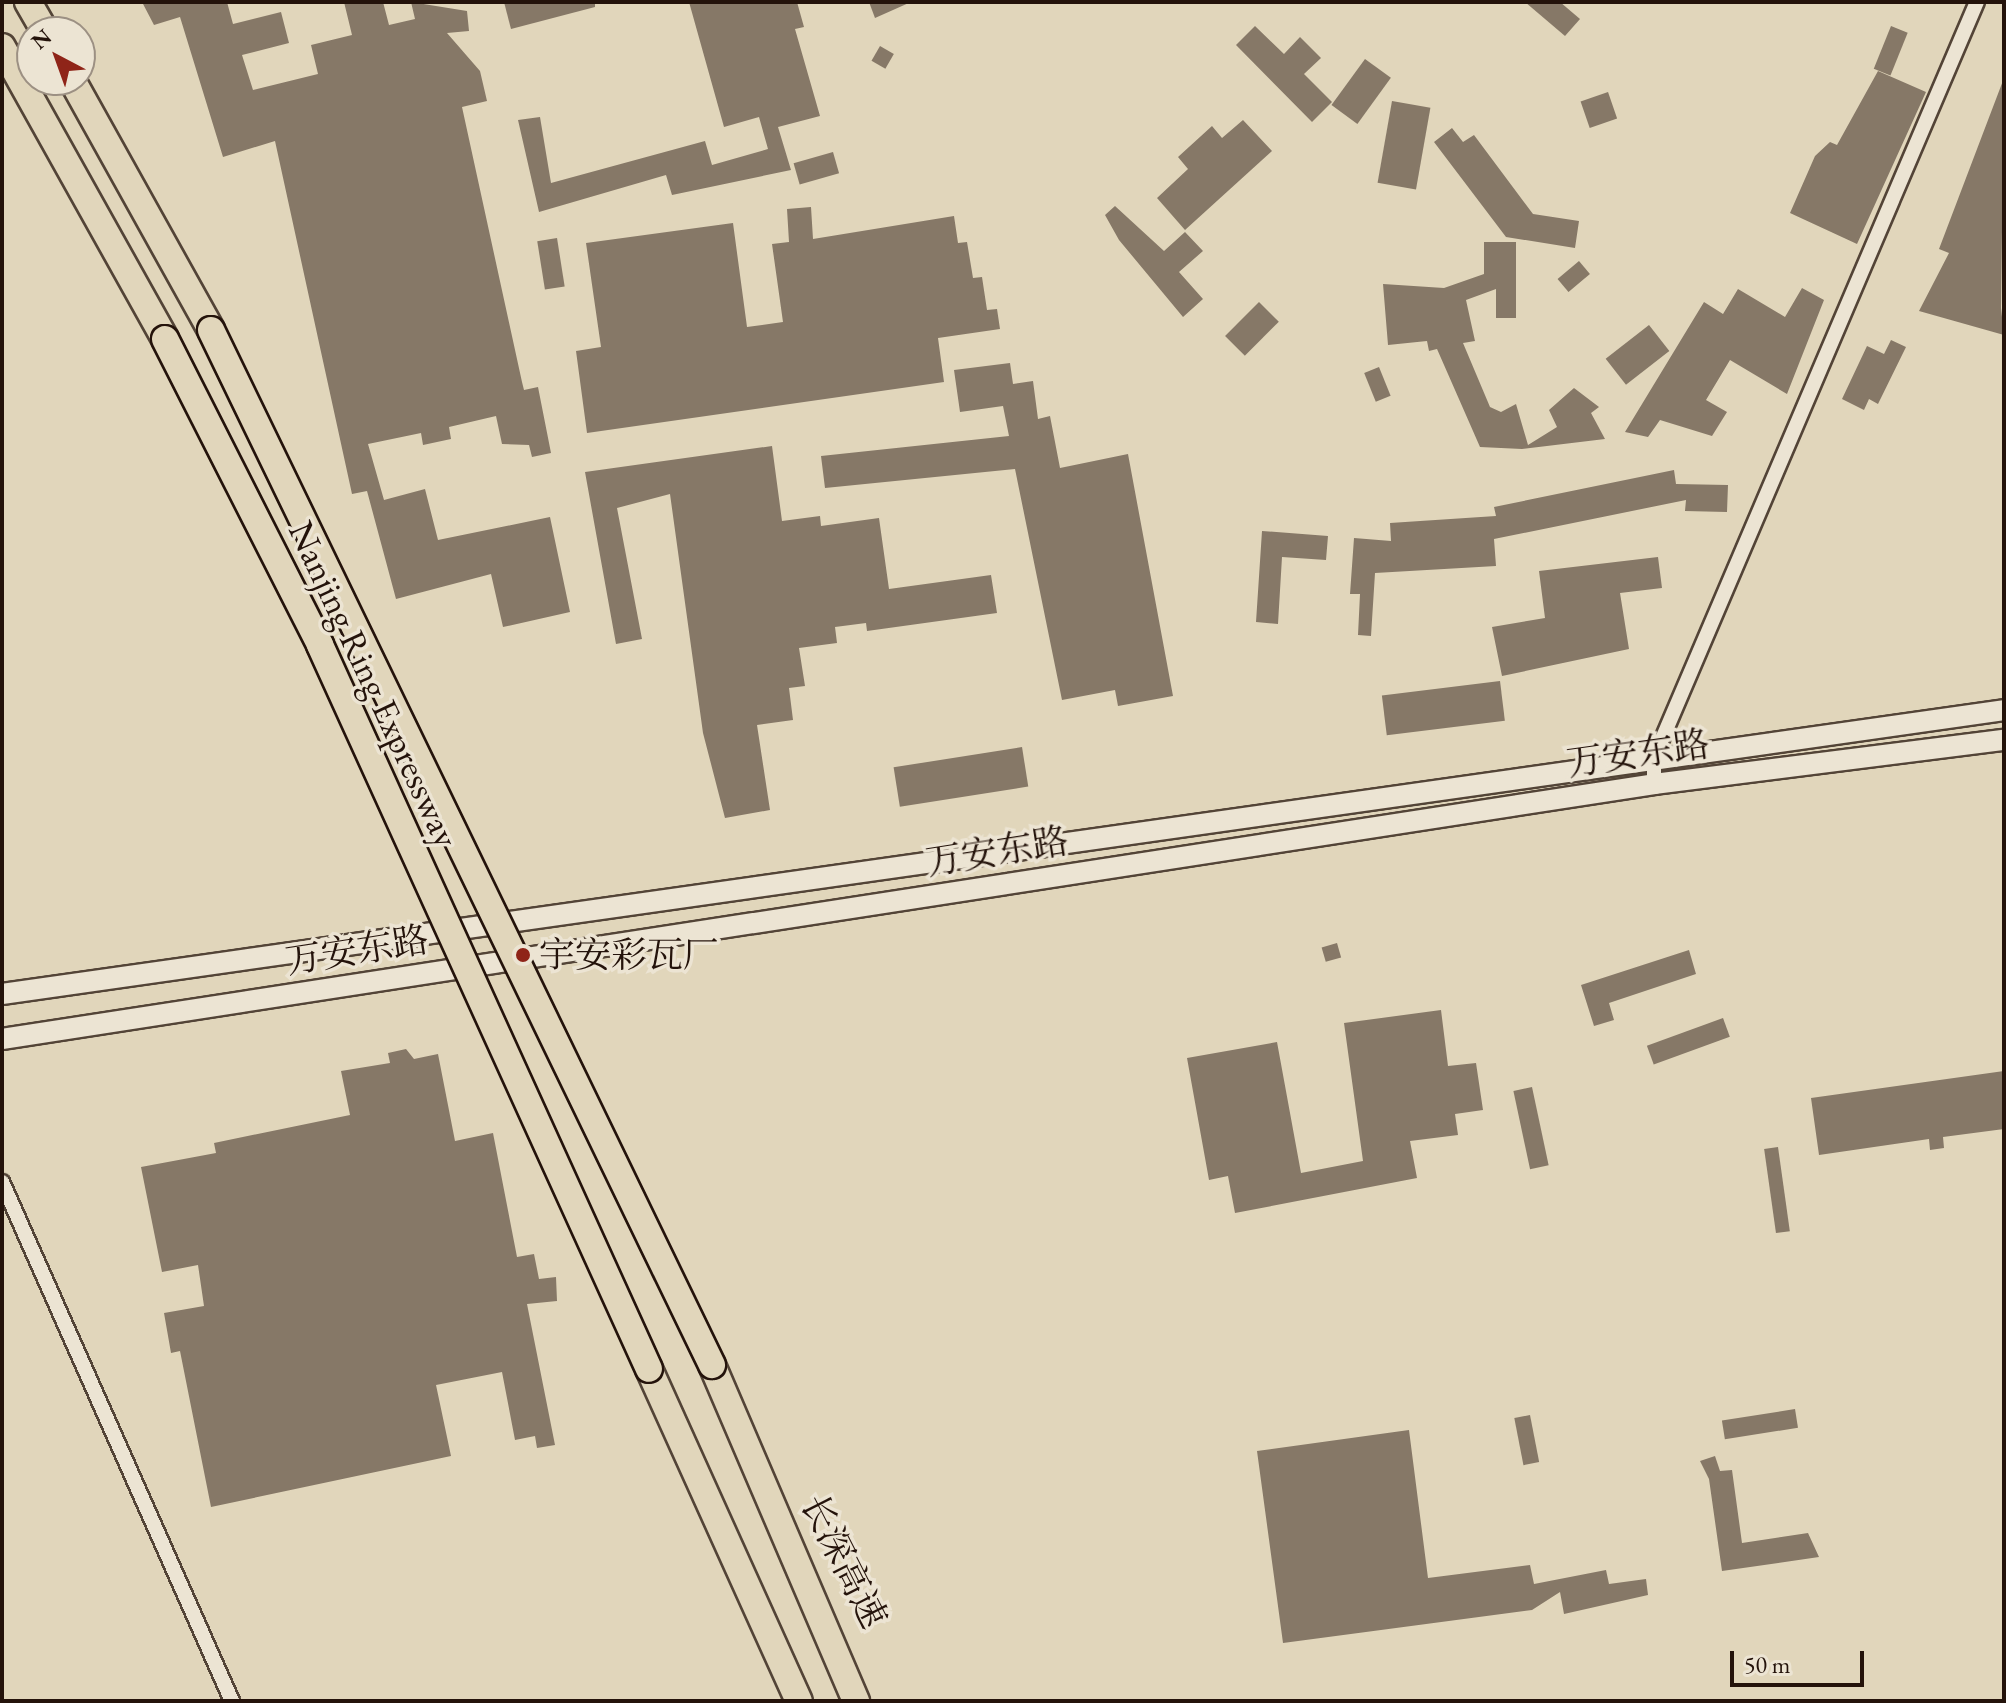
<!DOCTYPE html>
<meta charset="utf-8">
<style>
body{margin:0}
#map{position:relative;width:2006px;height:1703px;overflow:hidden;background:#e1d6bb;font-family:"EB Garamond","Noto Serif SC",serif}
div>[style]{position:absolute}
.building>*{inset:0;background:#867867;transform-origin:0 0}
.roads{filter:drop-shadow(2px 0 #534437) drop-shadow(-2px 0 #534437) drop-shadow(0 2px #534437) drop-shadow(0 -2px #534437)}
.street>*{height:14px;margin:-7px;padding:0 7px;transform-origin:7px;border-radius:7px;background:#ece4d3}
.secondary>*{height:20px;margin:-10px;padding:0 10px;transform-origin:10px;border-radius:10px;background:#ece4d3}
.highway>*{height:26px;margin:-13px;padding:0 13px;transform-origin:13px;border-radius:13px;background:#e1d6bb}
.bridges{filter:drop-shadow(2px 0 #24130b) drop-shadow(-2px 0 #24130b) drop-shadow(0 2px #24130b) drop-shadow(0 -2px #24130b)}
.highway-bridge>*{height:26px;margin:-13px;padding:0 13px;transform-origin:13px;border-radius:13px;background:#e1d6bb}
.dots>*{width:22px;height:22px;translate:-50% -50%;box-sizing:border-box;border:4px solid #ece4d3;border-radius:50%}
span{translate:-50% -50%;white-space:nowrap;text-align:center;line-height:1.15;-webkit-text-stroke:7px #ece4d3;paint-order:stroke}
.street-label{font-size:36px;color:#24130b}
.poi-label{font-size:36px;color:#24130b}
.left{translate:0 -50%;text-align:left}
.frame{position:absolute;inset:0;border:4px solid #24130b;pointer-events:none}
.north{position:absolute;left:16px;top:16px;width:80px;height:80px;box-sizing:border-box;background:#ece4d3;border:2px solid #9c9083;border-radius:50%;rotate:319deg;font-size:22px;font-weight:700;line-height:32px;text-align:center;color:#24130b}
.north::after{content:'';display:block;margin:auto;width:28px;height:36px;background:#8f2418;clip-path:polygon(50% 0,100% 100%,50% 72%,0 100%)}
.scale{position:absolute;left:1730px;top:1651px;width:134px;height:36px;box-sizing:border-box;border:4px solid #24130b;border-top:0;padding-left:10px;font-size:24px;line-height:28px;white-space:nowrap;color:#24130b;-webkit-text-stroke:6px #ece4d3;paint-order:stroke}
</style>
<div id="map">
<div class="building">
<i style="clip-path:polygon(142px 2px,227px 2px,233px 24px,281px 12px,289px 43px,242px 55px,253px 90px,318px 74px,311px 45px,352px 35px,344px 2px,383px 2px,389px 25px,415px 19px,411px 2px,467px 11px,469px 31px,447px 33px,480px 71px,487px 101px,462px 107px,522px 382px,524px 390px,538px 387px,551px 453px,532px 457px,529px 445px,502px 444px,496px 416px,449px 427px,451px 439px,423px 445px,421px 433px,368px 444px,384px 500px,425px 489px,438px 540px,550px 517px,570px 612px,503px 627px,491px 574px,396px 599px,367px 491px,352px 494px,275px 141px,223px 157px,180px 17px,154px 25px)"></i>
<i style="clip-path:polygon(504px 2px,595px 2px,595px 7px,511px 29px)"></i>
<i style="clip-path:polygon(689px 2px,797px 2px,804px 27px,795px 29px,820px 116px,778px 127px,791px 170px,672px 195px,666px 175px,539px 212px,518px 120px,540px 117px,551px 183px,705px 141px,712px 165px,768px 149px,759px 117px,724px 127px)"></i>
<i style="clip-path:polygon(869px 2px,911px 2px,875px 18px)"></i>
<i style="clip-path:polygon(1525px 2px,1560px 2px,1580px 19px,1565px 36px)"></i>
<i style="clip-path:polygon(1255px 26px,1284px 54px,1300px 37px,1321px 58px,1304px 74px,1332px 102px,1312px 122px,1236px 45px)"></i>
<i style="left:1891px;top:26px;width:18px;height:46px;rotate:22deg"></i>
<i style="left:880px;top:46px;width:16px;height:17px;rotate:30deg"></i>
<i style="left:1365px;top:59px;width:32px;height:57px;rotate:36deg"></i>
<i style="clip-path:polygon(1878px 71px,1926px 92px,1857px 244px,1790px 213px,1815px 156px,1830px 142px,1837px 145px)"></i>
<i style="clip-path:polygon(2004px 78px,2001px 308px,2004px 335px,1919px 311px,1949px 253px,1939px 249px)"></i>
<i style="left:1608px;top:92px;width:28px;height:29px;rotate:71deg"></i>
<i style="left:1392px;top:101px;width:39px;height:83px;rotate:10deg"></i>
<i style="clip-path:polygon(1243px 120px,1272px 151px,1185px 230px,1157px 198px,1188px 169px,1178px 157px,1212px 126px,1222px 138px)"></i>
<i style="clip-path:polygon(1452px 128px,1463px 142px,1474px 135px,1533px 214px,1579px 221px,1575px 248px,1506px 237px,1434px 142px)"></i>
<i style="left:833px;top:152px;width:22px;height:41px;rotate:74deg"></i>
<i style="clip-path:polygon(1115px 206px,1164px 251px,1185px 232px,1203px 251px,1179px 272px,1203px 299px,1183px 317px,1119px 240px,1105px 215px)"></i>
<i style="clip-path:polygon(811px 207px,813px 239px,954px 216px,958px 243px,967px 242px,973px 278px,982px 277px,987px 310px,997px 309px,1000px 329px,938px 338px,944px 382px,587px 433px,576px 351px,601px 347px,586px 243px,733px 223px,747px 327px,783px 322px,772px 244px,789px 242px,787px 209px)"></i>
<i style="left:557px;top:238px;width:49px;height:20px;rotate:81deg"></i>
<i style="clip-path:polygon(1484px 242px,1516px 242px,1516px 318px,1496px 318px,1496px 289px,1466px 300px,1475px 341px,1463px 343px,1490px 407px,1501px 412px,1516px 404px,1528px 445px,1557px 427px,1549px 410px,1574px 388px,1599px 407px,1591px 413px,1605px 439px,1522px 449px,1480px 447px,1437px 349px,1429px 351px,1427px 341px,1388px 345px,1383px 284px,1444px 288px,1484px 274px)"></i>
<i style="left:1579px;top:261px;width:17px;height:28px;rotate:50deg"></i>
<i style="clip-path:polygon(1802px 288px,1824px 300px,1787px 394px,1730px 360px,1706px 400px,1727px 412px,1712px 436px,1660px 420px,1648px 437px,1625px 432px,1704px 302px,1723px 314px,1738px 289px,1785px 317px)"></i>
<i style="left:1259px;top:302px;width:28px;height:48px;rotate:45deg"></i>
<i style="left:1649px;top:325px;width:33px;height:55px;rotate:52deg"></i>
<i style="clip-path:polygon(1891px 340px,1906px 347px,1878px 404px,1869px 399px,1864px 410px,1842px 399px,1867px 346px,1884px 354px)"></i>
<i style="clip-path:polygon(1010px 363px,1013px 384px,1033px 381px,1038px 419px,1050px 416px,1060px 468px,1128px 454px,1173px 696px,1118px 706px,1115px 690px,1062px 700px,1015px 469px,825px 488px,821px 456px,1009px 436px,1003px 406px,960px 412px,954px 370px)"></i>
<i style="left:1379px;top:367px;width:31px;height:16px;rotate:68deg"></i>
<i style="clip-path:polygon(772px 446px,782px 521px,820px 516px,821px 526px,879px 518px,889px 589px,991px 575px,997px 613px,867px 631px,866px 623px,835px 627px,837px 643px,799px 648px,805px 686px,789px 688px,793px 720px,757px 725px,770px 810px,725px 818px,703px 733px,670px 494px,617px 508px,642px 639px,616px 644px,585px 472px)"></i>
<i style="clip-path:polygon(1674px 470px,1676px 484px,1728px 485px,1727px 512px,1685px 511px,1686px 500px,1494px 539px,1496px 566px,1375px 573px,1371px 636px,1358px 635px,1360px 594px,1350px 594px,1354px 538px,1391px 541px,1390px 523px,1496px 516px,1494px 507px)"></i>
<i style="clip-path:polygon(1262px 531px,1328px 536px,1326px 560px,1282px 557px,1278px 624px,1256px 622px)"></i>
<i style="clip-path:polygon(1658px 557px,1662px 588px,1620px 593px,1629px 649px,1502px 676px,1492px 627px,1545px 618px,1539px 571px)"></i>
<i style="left:1500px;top:681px;width:40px;height:119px;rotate:83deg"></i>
<i style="left:1022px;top:747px;width:40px;height:130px;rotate:81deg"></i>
<i style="left:1337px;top:943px;width:15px;height:16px;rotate:74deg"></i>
<i style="clip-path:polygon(1689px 950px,1696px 974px,1609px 1003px,1614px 1020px,1594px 1026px,1581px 985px)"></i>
<i style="clip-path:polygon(1441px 1010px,1448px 1066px,1476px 1063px,1483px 1110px,1455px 1114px,1458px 1135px,1410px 1141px,1417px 1178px,1235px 1213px,1228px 1176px,1209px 1180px,1187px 1058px,1277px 1042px,1301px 1173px,1363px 1161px,1344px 1023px)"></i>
<i style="left:1723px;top:1018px;width:20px;height:81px;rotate:70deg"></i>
<i style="clip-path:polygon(406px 1049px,414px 1059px,438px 1054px,455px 1141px,493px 1133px,517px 1257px,534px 1254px,539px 1279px,556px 1277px,557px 1301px,527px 1304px,555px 1445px,537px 1448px,535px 1436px,515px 1440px,502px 1372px,436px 1385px,451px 1456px,211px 1507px,180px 1351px,171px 1353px,164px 1313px,204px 1306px,198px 1265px,162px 1272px,141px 1167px,216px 1153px,214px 1143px,350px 1115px,341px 1071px,390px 1063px,388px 1053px)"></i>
<i style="clip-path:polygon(2004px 1071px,2004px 1129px,1943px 1137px,1944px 1148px,1930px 1150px,1929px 1139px,1819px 1155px,1811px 1098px)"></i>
<i style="left:1532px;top:1087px;width:80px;height:19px;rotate:78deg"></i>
<i style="left:1778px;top:1147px;width:85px;height:14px;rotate:82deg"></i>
<i style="left:1795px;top:1409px;width:19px;height:74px;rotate:81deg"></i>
<i style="left:1530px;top:1415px;width:48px;height:16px;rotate:79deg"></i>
<i style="clip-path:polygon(1409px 1430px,1428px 1578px,1530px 1565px,1534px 1584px,1606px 1570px,1609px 1584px,1646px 1579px,1648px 1595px,1564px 1614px,1560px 1592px,1532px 1610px,1283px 1643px,1257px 1451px)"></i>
<i style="clip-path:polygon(1715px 1456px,1720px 1471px,1732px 1470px,1742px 1543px,1808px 1533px,1819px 1557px,1722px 1571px,1709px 1479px,1700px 1461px)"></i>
</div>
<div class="roads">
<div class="street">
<i style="left:1654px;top:784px;width:26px;rotate:-90deg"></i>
<i style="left:1654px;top:758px;width:822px;rotate:-66.87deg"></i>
<i style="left:2px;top:1182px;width:568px;rotate:66.1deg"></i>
</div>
<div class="secondary">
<i style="left:2px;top:994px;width:2022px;rotate:-8.07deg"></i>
<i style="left:2px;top:1039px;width:1672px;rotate:-8.77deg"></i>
<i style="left:1654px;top:784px;width:353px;rotate:-7.2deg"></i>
</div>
<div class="highway">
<i style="left:28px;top:2px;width:34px;rotate:60deg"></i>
<i style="left:2px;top:47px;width:334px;rotate:60.8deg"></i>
<i style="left:72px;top:80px;width:286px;rotate:60.9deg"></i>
<i style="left:712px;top:1365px;width:366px;rotate:66.8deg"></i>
<i style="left:649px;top:1369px;width:364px;rotate:65.7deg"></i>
</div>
</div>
<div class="bridges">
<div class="highway-bridge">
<i style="left:211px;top:330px;width:1150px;rotate:64.17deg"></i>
<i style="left:165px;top:339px;width:343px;rotate:63.1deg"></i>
<i style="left:320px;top:645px;width:795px;rotate:65.56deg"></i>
</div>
</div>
<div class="dots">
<i style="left:523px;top:955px;background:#8f2418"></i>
</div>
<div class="street-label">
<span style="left:374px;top:684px;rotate:65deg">Nanjing Ring Expressway</span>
<span style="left:1638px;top:753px;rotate:-8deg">万安东路</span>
<span style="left:997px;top:851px;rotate:-9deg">万安东路</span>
<span style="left:357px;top:950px;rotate:-9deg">万安东路</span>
<span style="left:844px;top:1561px;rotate:63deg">长深高速</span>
</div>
<div class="poi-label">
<span class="left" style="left:539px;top:955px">宇安彩瓦厂</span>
</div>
<div class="frame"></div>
<div class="north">N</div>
<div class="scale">50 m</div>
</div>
